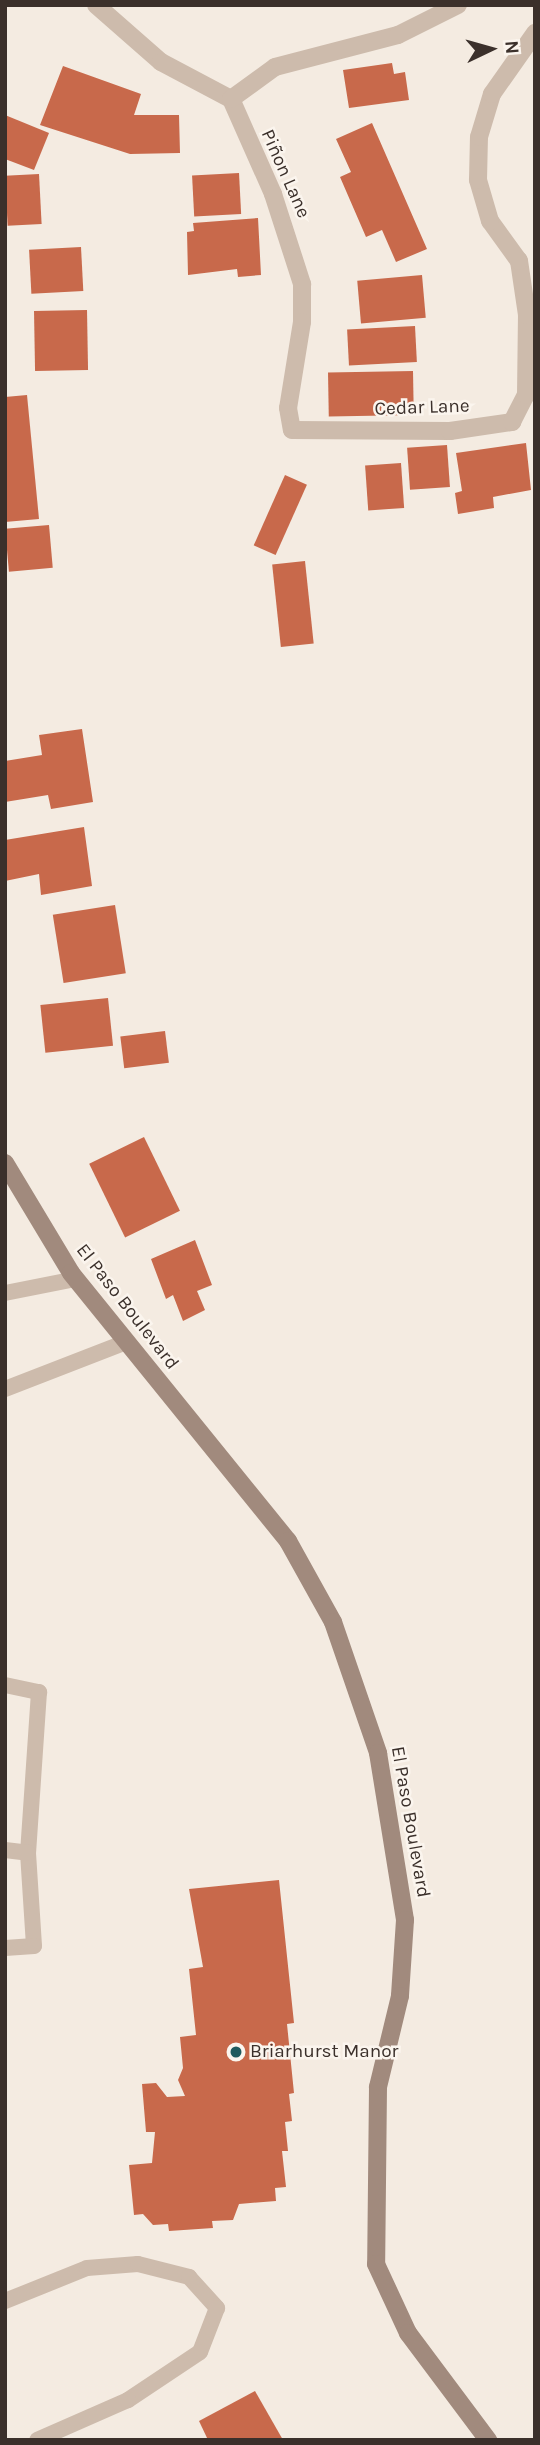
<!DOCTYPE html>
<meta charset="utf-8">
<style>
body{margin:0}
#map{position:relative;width:540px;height:2445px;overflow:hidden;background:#f4ebe1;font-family:Karla,sans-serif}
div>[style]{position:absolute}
.building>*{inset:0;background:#c8694b;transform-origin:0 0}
.lane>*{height:16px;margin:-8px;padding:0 8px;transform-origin:8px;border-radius:8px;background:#cdbbac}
.street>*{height:18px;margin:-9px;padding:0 9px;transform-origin:9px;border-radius:9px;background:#cdbbac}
.secondary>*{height:18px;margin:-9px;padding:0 9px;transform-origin:9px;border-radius:9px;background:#a18a7d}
.dots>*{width:19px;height:19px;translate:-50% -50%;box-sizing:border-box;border:4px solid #fbf5ee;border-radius:50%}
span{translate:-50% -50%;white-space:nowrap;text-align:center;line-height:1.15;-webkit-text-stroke:5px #fbf5ee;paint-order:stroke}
.street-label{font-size:19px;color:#3b302b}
.poi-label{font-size:19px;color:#3b302b}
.left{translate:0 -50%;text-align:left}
.frame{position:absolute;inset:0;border:7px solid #3b302b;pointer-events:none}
.north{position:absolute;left:456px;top:14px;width:70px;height:70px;-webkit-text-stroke:5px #fbf5ee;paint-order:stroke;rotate:85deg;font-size:19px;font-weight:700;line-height:28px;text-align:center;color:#3b302b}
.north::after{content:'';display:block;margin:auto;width:24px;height:32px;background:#3b302b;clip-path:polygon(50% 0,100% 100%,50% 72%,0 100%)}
</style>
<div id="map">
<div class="building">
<i style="clip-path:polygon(392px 63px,394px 74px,405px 72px,409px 100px,349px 108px,343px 70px)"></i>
<i style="clip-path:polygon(63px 66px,141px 94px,134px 115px,179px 115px,180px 153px,130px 154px,40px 125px)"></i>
<i style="clip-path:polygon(5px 115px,49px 133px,34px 170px,5px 159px)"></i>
<i style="clip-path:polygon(372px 123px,427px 249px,396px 262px,382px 230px,366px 237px,340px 177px,351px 172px,336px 139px)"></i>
<i style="left:239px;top:173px;width:41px;height:47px;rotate:87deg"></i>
<i style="left:39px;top:174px;width:50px;height:34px;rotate:87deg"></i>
<i style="clip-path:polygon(258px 218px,261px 275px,238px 277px,237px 269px,188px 275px,187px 232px,194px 231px,193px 223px)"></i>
<i style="left:81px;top:247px;width:44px;height:52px;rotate:87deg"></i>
<i style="left:422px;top:275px;width:43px;height:65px;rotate:85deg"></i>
<i style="left:87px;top:310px;width:60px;height:53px;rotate:89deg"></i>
<i style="left:415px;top:326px;width:36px;height:68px;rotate:87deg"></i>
<i style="left:413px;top:371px;width:44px;height:85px;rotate:89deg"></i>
<i style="clip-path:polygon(27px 395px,39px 519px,5px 522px,5px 397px)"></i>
<i style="clip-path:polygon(526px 443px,531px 490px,493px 497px,494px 508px,458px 514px,455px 493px,462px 491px,456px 453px)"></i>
<i style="left:447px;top:445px;width:42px;height:40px;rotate:86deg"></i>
<i style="left:401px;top:463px;width:45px;height:36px;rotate:86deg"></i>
<i style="left:285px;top:475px;width:24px;height:77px;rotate:24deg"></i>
<i style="left:49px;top:525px;width:43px;height:44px;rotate:85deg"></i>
<i style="left:305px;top:561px;width:83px;height:33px;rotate:84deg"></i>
<i style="clip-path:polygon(82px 729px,93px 802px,51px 809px,48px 795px,5px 802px,5px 761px,42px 755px,39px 735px)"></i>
<i style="clip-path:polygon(84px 827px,92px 886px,41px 895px,39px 874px,5px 881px,5px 840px)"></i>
<i style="left:115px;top:905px;width:69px;height:63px;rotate:81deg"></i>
<i style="left:108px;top:998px;width:48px;height:68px;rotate:84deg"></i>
<i style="left:165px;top:1031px;width:32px;height:45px;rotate:83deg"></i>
<i style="left:144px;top:1137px;width:82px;height:61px;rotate:64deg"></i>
<i style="clip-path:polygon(195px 1240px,212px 1285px,197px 1291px,205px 1310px,183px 1321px,173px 1295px,166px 1299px,151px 1259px)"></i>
<i style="clip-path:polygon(279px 1880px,294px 2023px,287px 2024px,294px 2093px,289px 2094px,292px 2121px,285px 2122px,288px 2151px,282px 2151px,286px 2187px,275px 2188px,276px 2201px,239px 2204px,233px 2220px,212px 2221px,213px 2228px,169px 2231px,168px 2224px,153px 2225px,143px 2214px,134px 2215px,129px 2165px,152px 2163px,155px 2132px,146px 2132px,142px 2084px,156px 2083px,167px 2097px,185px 2096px,178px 2080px,183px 2068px,180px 2037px,196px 2035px,189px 1969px,203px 1967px,189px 1889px)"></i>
<i style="clip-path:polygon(255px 2391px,283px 2440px,208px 2440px,199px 2421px)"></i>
</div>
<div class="lane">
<i style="left:5px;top:1293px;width:72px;rotate:-11.2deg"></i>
<i style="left:5px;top:1389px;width:130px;rotate:-21.2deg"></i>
<i style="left:5px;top:1685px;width:35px;rotate:12deg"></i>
<i style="left:39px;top:1692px;width:161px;rotate:93.9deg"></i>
<i style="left:28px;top:1853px;width:93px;rotate:86.3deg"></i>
<i style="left:34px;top:1946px;width:29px;rotate:176deg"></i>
<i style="left:5px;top:1850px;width:23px;rotate:7deg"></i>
<i style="left:5px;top:2301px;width:88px;rotate:-21.9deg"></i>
<i style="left:87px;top:2268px;width:51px;rotate:-4.5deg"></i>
<i style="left:138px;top:2264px;width:53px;rotate:14.3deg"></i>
<i style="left:189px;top:2277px;width:42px;rotate:47.9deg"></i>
<i style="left:217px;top:2308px;width:47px;rotate:111.1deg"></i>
<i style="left:200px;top:2352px;width:87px;rotate:146.3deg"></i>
<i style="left:128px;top:2400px;width:99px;rotate:156.3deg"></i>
</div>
<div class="street">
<i style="left:96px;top:5px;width:86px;rotate:41.2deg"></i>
<i style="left:161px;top:62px;width:79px;rotate:27.9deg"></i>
<i style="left:231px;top:99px;width:104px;rotate:66.1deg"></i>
<i style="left:273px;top:194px;width:95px;rotate:72.1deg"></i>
<i style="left:302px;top:284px;width:38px;rotate:90deg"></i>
<i style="left:302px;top:322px;width:87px;rotate:99.2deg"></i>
<i style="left:288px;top:408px;width:22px;rotate:80deg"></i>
<i style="left:292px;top:430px;width:158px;rotate:0.4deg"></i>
<i style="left:450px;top:431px;width:63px;rotate:-8.3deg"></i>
<i style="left:512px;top:422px;width:30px;rotate:-63deg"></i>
<i style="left:526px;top:395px;width:80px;rotate:-89.3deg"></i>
<i style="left:527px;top:315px;width:55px;rotate:-98.4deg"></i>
<i style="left:519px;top:261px;width:49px;rotate:-125.9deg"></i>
<i style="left:490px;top:221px;width:43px;rotate:-106.3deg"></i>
<i style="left:478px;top:180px;width:43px;rotate:-88.7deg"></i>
<i style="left:479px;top:137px;width:45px;rotate:-73.2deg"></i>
<i style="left:492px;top:94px;width:75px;rotate:-54.8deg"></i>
<i style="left:231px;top:99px;width:54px;rotate:-36deg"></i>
<i style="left:275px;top:67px;width:127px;rotate:-14.6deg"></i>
<i style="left:398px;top:35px;width:67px;rotate:-26.6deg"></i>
</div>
<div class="secondary">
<i style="left:5px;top:1163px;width:128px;rotate:59deg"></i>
<i style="left:71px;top:1273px;width:345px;rotate:51deg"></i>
<i style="left:288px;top:1541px;width:93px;rotate:60.9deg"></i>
<i style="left:333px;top:1622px;width:139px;rotate:71deg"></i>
<i style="left:378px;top:1753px;width:169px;rotate:80.8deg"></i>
<i style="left:405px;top:1920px;width:76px;rotate:93.8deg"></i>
<i style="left:400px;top:1996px;width:94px;rotate:103.6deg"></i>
<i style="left:378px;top:2087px;width:177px;rotate:90.6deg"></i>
<i style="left:376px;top:2264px;width:76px;rotate:65.1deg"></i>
<i style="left:408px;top:2333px;width:134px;rotate:53.2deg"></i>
</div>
<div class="dots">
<i style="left:236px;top:2052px;background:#1f5a5e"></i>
</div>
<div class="street-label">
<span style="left:285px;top:174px;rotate:66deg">Piñon Lane</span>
<span style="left:422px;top:408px;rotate:-2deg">Cedar Lane</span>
<span style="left:127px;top:1307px;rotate:52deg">El Paso Boulevard</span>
<span style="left:410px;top:1822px;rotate:80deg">El Paso Boulevard</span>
</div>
<div class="poi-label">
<span class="left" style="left:250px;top:2052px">Briarhurst Manor</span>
</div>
<div class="frame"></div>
<div class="north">N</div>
</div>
